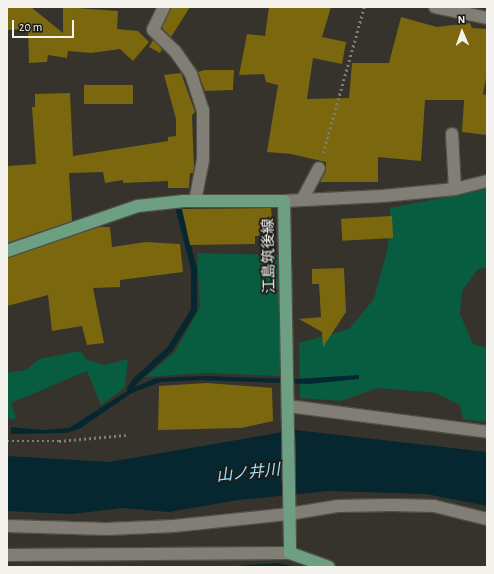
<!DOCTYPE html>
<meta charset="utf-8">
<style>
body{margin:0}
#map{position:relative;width:494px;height:574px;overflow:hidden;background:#35332b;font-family:"Alegreya Sans","Noto Sans JP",sans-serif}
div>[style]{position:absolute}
.green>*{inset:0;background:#085c40}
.water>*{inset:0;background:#062730}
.stream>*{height:6px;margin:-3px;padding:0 3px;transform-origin:3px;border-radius:3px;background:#062730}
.building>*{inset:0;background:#7b670e;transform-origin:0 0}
.path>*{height:2.5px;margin-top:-1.25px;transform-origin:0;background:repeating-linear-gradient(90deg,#7f7d76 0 2px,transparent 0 5px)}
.roads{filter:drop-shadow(1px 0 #504f47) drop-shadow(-1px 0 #504f47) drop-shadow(0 1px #504f47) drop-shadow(0 -1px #504f47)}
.minor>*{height:12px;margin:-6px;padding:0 6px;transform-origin:6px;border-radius:6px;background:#817e75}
.major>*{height:12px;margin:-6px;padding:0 6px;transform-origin:6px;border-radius:6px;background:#6da083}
span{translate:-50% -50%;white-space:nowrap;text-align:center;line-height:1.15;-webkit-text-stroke:3.5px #1c1b17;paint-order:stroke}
.street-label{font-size:15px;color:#f3f2ec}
.water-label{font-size:16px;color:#9be3fb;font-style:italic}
.frame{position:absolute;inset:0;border:8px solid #f3f2ec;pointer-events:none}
.north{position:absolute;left:442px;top:12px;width:40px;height:40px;-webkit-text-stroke:3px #1c1b17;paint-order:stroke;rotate:358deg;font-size:11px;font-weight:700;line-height:16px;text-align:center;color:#f3f2ec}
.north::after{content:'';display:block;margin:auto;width:14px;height:18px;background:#f3f2ec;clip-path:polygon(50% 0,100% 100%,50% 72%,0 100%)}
.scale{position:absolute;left:12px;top:20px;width:62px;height:18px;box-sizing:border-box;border:2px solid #f3f2ec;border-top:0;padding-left:5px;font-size:12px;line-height:14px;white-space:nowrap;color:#f3f2ec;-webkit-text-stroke:3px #1c1b17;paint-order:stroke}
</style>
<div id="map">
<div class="green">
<i style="clip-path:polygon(487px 189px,487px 268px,478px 269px,462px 291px,460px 314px,473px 344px,487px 348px,487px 422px,463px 419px,460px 405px,436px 393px,378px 388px,341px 401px,300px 398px,299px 343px,349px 329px,374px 299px,388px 247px,390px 208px)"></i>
<i style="clip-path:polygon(197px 253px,279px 255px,280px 376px,206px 373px,145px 377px,175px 352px,200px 307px)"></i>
<i style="clip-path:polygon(80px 351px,87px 360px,105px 365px,128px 359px,125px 387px,101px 405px,87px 371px,11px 403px,16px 418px,11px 420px,7px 417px,7px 373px,26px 370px,39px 359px)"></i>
</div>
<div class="water">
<i style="clip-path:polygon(359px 375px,359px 379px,309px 384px,199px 380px,161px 382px,132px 393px,79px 429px,67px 433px,11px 434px,11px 427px,43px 430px,69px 428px,130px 389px,156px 378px,205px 376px,295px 379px)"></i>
<i style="clip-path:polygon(295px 430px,487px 452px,487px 506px,426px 494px,329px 491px,238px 500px,169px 512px,123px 508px,72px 514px,7px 511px,7px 456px,109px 462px)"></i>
<i style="clip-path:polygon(277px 563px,297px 567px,228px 567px,248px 565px)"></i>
</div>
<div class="stream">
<i style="left:130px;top:389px;width:9px;rotate:-58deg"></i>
<i style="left:135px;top:381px;width:47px;rotate:-42.4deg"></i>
<i style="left:170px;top:349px;width:46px;rotate:-58.4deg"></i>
<i style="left:194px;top:310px;width:41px;rotate:-90deg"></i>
<i style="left:194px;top:269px;width:65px;rotate:-104.3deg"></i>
</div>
<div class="building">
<i style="clip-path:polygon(7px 7px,31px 7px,63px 33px,63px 7px,118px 11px,117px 29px,138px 31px,149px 42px,133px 61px,120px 49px,91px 53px,68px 51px,67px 58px,48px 55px,47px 62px,29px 63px,28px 29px,7px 30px)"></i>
<i style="clip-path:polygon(171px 7px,190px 7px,171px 37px,162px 28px)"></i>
<i style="clip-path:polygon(269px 7px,331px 7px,322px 37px,346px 42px,342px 64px,313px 58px,307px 99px,349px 98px,352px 63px,389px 63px,401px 17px,437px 27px,470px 23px,472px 28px,487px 29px,487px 72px,483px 94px,487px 95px,487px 135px,462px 132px,464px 100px,425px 100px,421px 161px,378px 157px,378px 182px,320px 182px,326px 171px,326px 162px,291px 154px,267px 152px,278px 85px,266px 82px,264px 74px,239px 75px,247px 34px,265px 36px)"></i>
<i style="clip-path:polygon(153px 40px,162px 49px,160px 53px,149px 47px)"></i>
<i style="clip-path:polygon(205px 70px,234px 70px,233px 90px,205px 91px,198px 72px)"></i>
<i style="clip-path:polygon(181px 73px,195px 112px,192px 115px,194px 168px,193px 173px,190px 173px,189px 188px,168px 188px,168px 181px,123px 183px,123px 180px,105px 183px,103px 172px,69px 173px,72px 221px,7px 243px,7px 166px,36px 164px,32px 107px,35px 107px,35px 94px,70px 93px,73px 156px,168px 141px,168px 137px,176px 136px,176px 119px,164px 75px)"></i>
<i style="left:133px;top:85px;width:19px;height:49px;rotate:90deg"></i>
<i style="clip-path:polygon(271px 208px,273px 230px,260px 230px,259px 236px,255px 236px,255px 244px,190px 245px,182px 209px)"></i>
<i style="left:392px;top:216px;width:22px;height:51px;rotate:87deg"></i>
<i style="clip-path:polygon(99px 227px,110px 227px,112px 247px,146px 242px,180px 244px,183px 272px,120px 280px,120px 287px,93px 288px,104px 343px,87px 345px,82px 326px,52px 331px,48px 295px,7px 306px,7px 258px)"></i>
<i style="clip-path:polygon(344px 268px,346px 312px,323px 347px,322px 332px,299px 319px,321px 317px,319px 284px,312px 284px,312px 269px)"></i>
<i style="clip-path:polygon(207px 383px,272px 388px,273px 421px,241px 428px,158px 430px,159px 386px)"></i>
</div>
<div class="path">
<i style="left:323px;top:153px;width:152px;rotate:-74.3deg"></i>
<i style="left:7px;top:441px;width:52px"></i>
<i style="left:59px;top:441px;width:67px;rotate:-5.1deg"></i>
</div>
<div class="roads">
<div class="minor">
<i style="left:164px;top:7px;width:25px;rotate:116deg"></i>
<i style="left:153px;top:30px;width:30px;rotate:44deg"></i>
<i style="left:175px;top:51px;width:28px;rotate:55deg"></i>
<i style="left:191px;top:74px;width:38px;rotate:72deg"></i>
<i style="left:203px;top:110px;width:50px;rotate:90deg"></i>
<i style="left:203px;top:160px;width:42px;rotate:101deg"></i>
<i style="left:435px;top:7px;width:53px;rotate:11.9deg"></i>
<i style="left:452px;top:134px;width:55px;rotate:86.9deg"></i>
<i style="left:302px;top:200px;width:36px;rotate:-62deg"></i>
<i style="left:284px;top:201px;width:99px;rotate:-2.9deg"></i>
<i style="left:383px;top:196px;width:72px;rotate:-5.6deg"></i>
<i style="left:455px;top:189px;width:33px;rotate:-14deg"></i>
<i style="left:288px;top:406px;width:201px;rotate:7.4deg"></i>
<i style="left:7px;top:526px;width:100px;rotate:1.7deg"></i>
<i style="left:107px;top:529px;width:67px;rotate:-2.6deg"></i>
<i style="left:174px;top:526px;width:116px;rotate:-6deg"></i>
<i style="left:289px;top:514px;width:50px;rotate:-9.3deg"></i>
<i style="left:338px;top:506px;width:54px;rotate:-1.1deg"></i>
<i style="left:392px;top:505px;width:42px;rotate:1.4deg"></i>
<i style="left:434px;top:506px;width:55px;rotate:13.8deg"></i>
<i style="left:7px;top:555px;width:283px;rotate:-0.4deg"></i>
</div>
<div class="major">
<i style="left:7px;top:251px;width:139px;rotate:-19deg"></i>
<i style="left:138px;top:206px;width:46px;rotate:-6.2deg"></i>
<i style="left:184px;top:201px;width:100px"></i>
<i style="left:284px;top:201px;width:352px;rotate:89deg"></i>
<i style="left:290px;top:553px;width:41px;rotate:19.7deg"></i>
</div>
</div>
<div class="street-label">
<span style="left:269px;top:256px;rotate:-91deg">江島筑後線</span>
</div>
<div class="water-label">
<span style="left:248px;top:473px;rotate:-6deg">山ノ井川</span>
</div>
<div class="frame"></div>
<div class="north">N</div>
<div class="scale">20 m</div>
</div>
